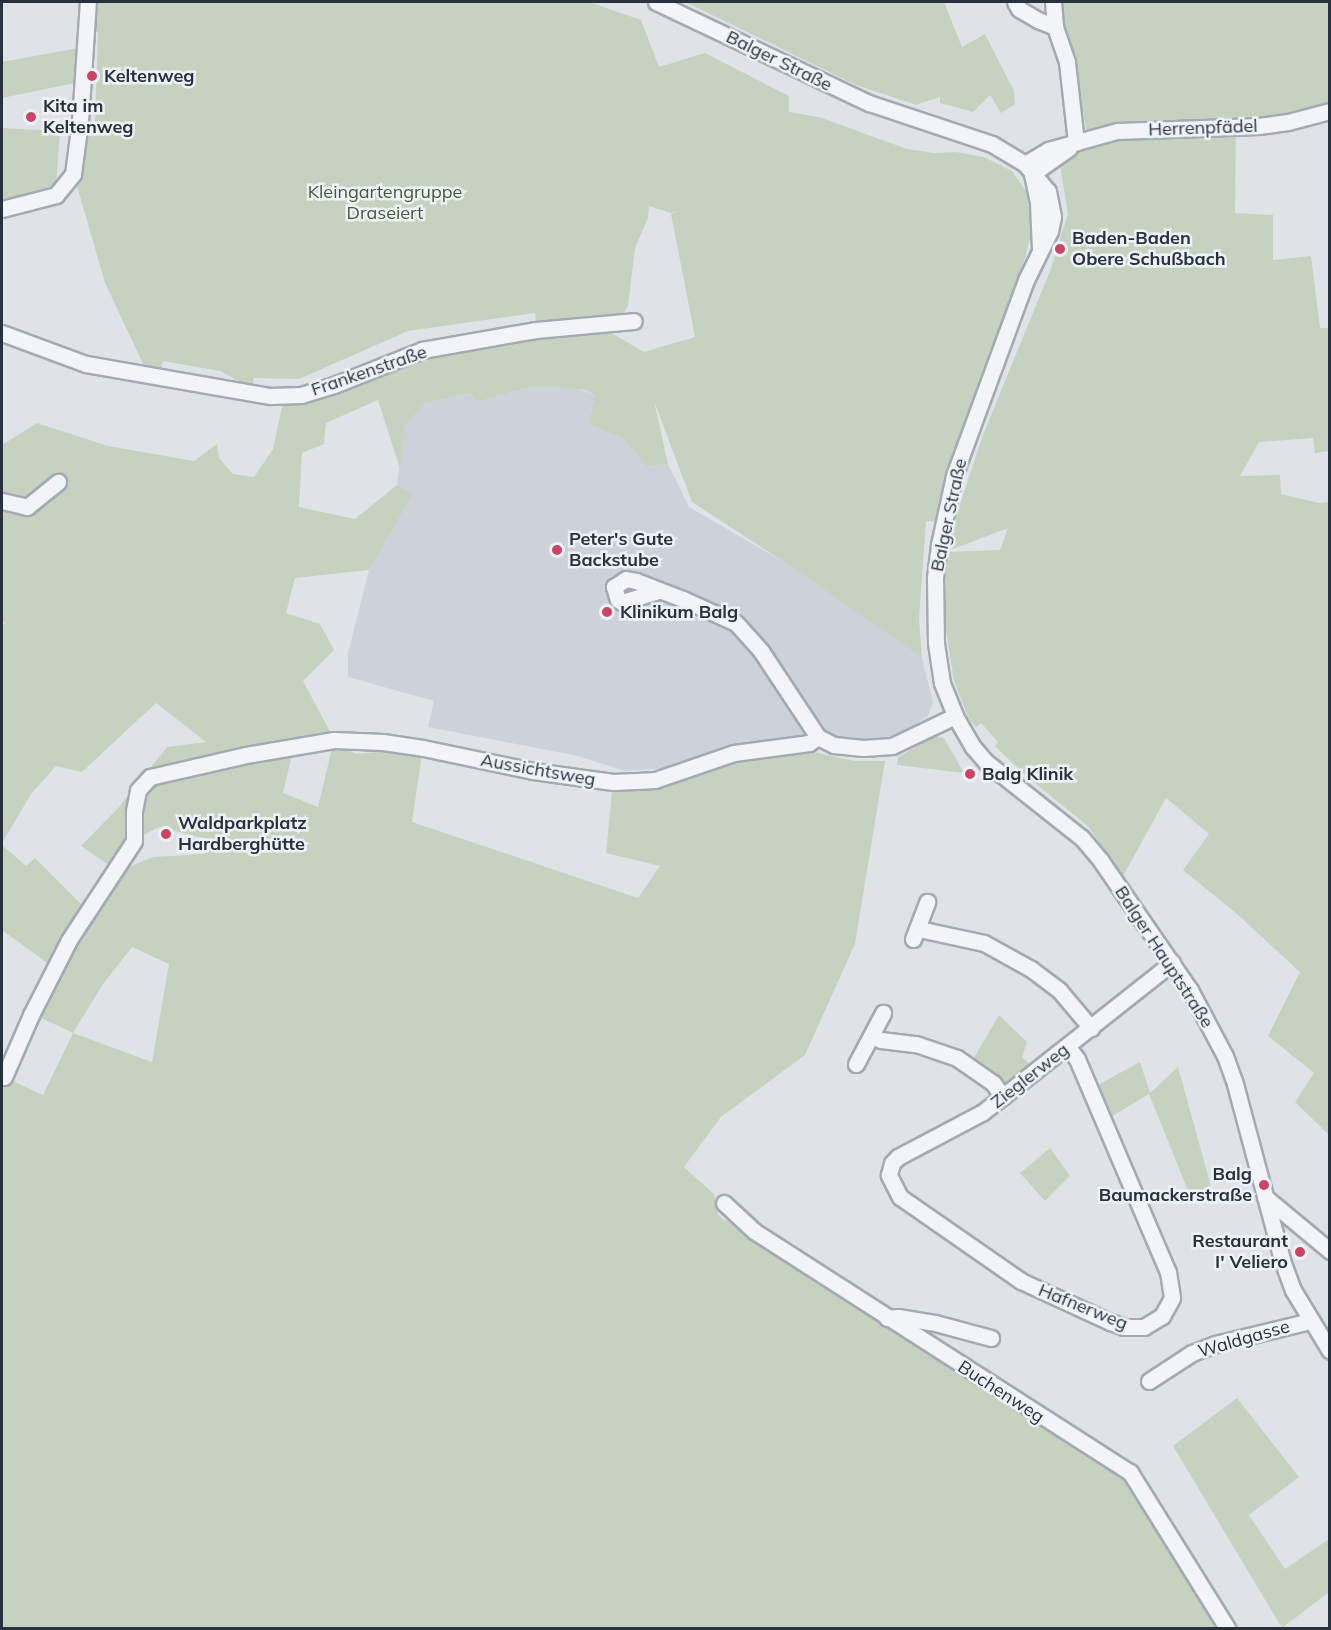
<!DOCTYPE html>
<meta charset="utf-8">
<style>
body{margin:0}
#map{position:relative;width:1331px;height:1630px;overflow:hidden;background:#dfe3e8;font-family:Mulish,sans-serif}
div>[style]{position:absolute}
.built>*{inset:0;background:#cdd2da}
.green>*{inset:0;background:#c6d2c0}
.roads{filter:drop-shadow(2px 0 #a4aab2) drop-shadow(-2px 0 #a4aab2) drop-shadow(0 2px #a4aab2) drop-shadow(0 -2px #a4aab2)}
.minor>*{height:15px;margin:-7.5px;padding:0 7.5px;transform-origin:7.5px;border-radius:7.5px;background:#f2f4f7}
.dots>*{width:16px;height:16px;translate:-50% -50%;box-sizing:border-box;border:3px solid #eef2f6;border-radius:50%}
span{translate:-50% -50%;white-space:nowrap;text-align:center;line-height:1.15;-webkit-text-stroke:5px #eef2f6;paint-order:stroke}
.street-label{font-size:18px;color:#28323f}
.poi-label{font-size:18px;color:#28323f;font-weight:700}
.left{translate:0 -50%;text-align:left}
.right{translate:-100% -50%;text-align:right}
.park-label{font-size:18px;color:#3f5b35}
.frame{position:absolute;inset:0;border:3px solid #28323f;pointer-events:none}
</style>
<div id="map">
<div class="built">
<i style="clip-path:polygon(530px 387px,572px 387px,595px 395px,588px 424px,624px 439px,647px 467px,668px 464px,689px 507px,787px 564px,922px 658px,933px 702px,928px 716px,902px 733px,865px 742px,809px 743px,696px 766px,625px 771px,578px 756px,428px 727px,434px 701px,348px 677px,348px 653px,369px 570px,414px 493px,397px 485px,405px 426px,426px 403px,470px 393px,477px 402px)"></i>
</div>
<div class="green">
<i style="clip-path:polygon(evenodd,98px 2px,589px 2px,641px 20px,659px 67px,705px 53px,789px 96px,789px 112px,819px 117px,907px 149px,934px 153px,956px 152px,984px 157px,1012px 171px,1028px 194px,1031px 234px,1015px 297px,940px 522px,926px 521px,919px 618px,922px 658px,787px 564px,692px 502px,654px 401px,668px 464px,647px 467px,624px 439px,588px 424px,595px 395px,585px 390px,559px 387px,530px 387px,477px 402px,470px 393px,426px 403px,405px 426px,400px 469px,378px 400px,326px 423px,324px 444px,302px 453px,299px 507px,355px 519px,397px 485px,414px 493px,369px 570px,295px 578px,286px 613px,320px 624px,334px 650px,303px 681px,334px 739px,294px 746px,283px 793px,318px 807px,334px 740px,355px 754px,423px 748px,412px 822px,638px 898px,660px 866px,606px 853px,613px 782px,809px 743px,813px 752px,855px 761px,885px 761px,855px 944px,805px 1055px,721px 1117px,684px 1167px,714px 1194px,718px 1215px,724px 1220px,737px 1221px,753px 1237px,828px 1288px,1058px 1438px,1127px 1477px,1220px 1628px,2px 1628px,2px 1076px,43px 1095px,73px 1033px,35px 1015px,50px 965px,2px 930px,2px 845px,26px 866px,35px 858px,87px 910px,116px 870px,81px 846px,119px 807px,167px 747px,206px 742px,156px 703px,82px 772px,56px 766px,31px 794px,2px 843px,2px 626px,6px 621px,2px 623px,2px 511px,25px 507px,2px 501px,2px 445px,37px 423px,108px 446px,194px 461px,217px 444px,219px 458px,233px 474px,254px 477px,273px 449px,283px 402px,422px 350px,574px 330px,613px 334px,644px 352px,695px 337px,671px 214px,681px 210px,671px 213px,649px 206px,648px 218px,635px 248px,628px 306px,623px 315px,537px 327px,535px 313px,408px 331px,299px 379px,254px 378px,252px 388px,220px 371px,163px 361px,160px 372px,144px 366px,105px 283px,77px 186px,86px 121px,95px 121px,98px 32px,91px 31px,98px 2px,159px 827px,207px 839px,205px 854px,153px 857px,119px 871px,112px 856px,136px 839px,159px 827px,98px 2px,132px 947px,169px 964px,152px 1062px,73px 1033px,103px 984px,132px 947px)"></i>
<i style="clip-path:polygon(685px 2px,944px 2px,962px 47px,985px 34px,1014px 91px,1015px 104px,1001px 113px,990px 95px,973px 112px,940px 103px,940px 97px,916px 105px,856px 85px)"></i>
<i style="clip-path:polygon(1056px 2px,1329px 2px,1329px 111px,1236px 127px,1235px 213px,1273px 215px,1273px 260px,1311px 256px,1320px 328px,1329px 328px,1329px 451px,1315px 453px,1313px 438px,1259px 442px,1240px 476px,1280px 475px,1281px 494px,1319px 503px,1329px 502px,1329px 1135px,1295px 1102px,1314px 1073px,1268px 1036px,1300px 972px,1237px 914px,1183px 870px,1209px 834px,1166px 798px,1123px 876px,1088px 826px,1026px 776px,995px 746px,998px 742px,981px 723px,976px 727px,968px 717px,954px 681px,943px 611px,946px 552px,1000px 550px,1008px 528px,953px 549px,946px 546px,983px 435px,1050px 271px,1068px 214px,1060px 164px,1088px 138px,1072px 56px)"></i>
<i style="clip-path:polygon(78px 48px,75px 83px,2px 98px,2px 62px)"></i>
<i style="clip-path:polygon(2px 128px,60px 131px,56px 186px,18px 198px,2px 199px)"></i>
<i style="clip-path:polygon(935px 736px,944px 738px,964px 773px,897px 765px,898px 757px)"></i>
<i style="clip-path:polygon(999px 1015px,1027px 1042px,1022px 1057px,1030px 1065px,1006px 1083px,974px 1058px)"></i>
<i style="clip-path:polygon(1140px 1062px,1150px 1093px,1178px 1067px,1212px 1190px,1191px 1198px,1149px 1094px,1109px 1118px,1096px 1086px)"></i>
<i style="clip-path:polygon(1050px 1148px,1070px 1176px,1045px 1201px,1020px 1173px)"></i>
<i style="clip-path:polygon(1237px 1398px,1299px 1477px,1249px 1515px,1285px 1569px,1329px 1539px,1329px 1592px,1282px 1628px,1173px 1446px)"></i>
</div>
<div class="roads">
<div class="minor">
<i style="left:656px;top:2px;width:236px;rotate:25.4deg"></i>
<i style="left:869px;top:103px;width:130px;rotate:18.4deg"></i>
<i style="left:992px;top:144px;width:39px;rotate:31deg"></i>
<i style="left:1025px;top:164px;width:35px;rotate:50deg"></i>
<i style="left:1048px;top:191px;width:26px;rotate:79deg"></i>
<i style="left:1053px;top:217px;width:14px;rotate:102deg"></i>
<i style="left:1050px;top:231px;width:55px;rotate:116.1deg"></i>
<i style="left:1026px;top:280px;width:209px;rotate:110.2deg"></i>
<i style="left:954px;top:476px;width:71px;rotate:102.3deg"></i>
<i style="left:939px;top:545px;width:34px;rotate:97deg"></i>
<i style="left:935px;top:579px;width:64px;rotate:89.1deg"></i>
<i style="left:936px;top:643px;width:40px;rotate:81.5deg"></i>
<i style="left:942px;top:683px;width:35px;rotate:68deg"></i>
<i style="left:955px;top:716px;width:36px;rotate:60deg"></i>
<i style="left:973px;top:747px;width:20px;rotate:49deg"></i>
<i style="left:986px;top:762px;width:122px;rotate:38.4deg"></i>
<i style="left:1082px;top:838px;width:30px;rotate:50deg"></i>
<i style="left:1101px;top:861px;width:157px;rotate:55.4deg"></i>
<i style="left:1190px;top:990px;width:75px;rotate:62.1deg"></i>
<i style="left:1225px;top:1056px;width:30px;rotate:70deg"></i>
<i style="left:1235px;top:1084px;width:182px;rotate:75deg"></i>
<i style="left:1282px;top:1260px;width:32px;rotate:70deg"></i>
<i style="left:1293px;top:1290px;width:71px;rotate:58.8deg"></i>
<i style="left:1015px;top:2px;width:8px;rotate:60deg"></i>
<i style="left:1019px;top:9px;width:22px;rotate:30deg"></i>
<i style="left:1038px;top:20px;width:18px;rotate:22deg"></i>
<i style="left:1053px;top:2px;width:25px;rotate:85deg"></i>
<i style="left:1055px;top:27px;width:37px;rotate:71deg"></i>
<i style="left:1067px;top:62px;width:81px;rotate:83.6deg"></i>
<i style="left:1025px;top:164px;width:27px;rotate:-31deg"></i>
<i style="left:1048px;top:150px;width:72px;rotate:-15.4deg"></i>
<i style="left:1117px;top:131px;width:142px;rotate:-2deg"></i>
<i style="left:1259px;top:126px;width:29px;rotate:-8deg"></i>
<i style="left:1288px;top:122px;width:43px;rotate:-14.7deg"></i>
<i style="left:1032px;top:174px;width:30px;rotate:78deg"></i>
<i style="left:1038px;top:203px;width:45px;rotate:87.5deg"></i>
<i style="left:1032px;top:174px;width:45px;rotate:-35.1deg"></i>
<i style="left:2px;top:209px;width:56px;rotate:-14.5deg"></i>
<i style="left:56px;top:195px;width:27px;rotate:-51deg"></i>
<i style="left:73px;top:174px;width:53px;rotate:-82.5deg"></i>
<i style="left:80px;top:121px;width:119px;rotate:-86.2deg"></i>
<i style="left:2px;top:333px;width:90px;rotate:20.3deg"></i>
<i style="left:86px;top:364px;width:187px;rotate:9.9deg"></i>
<i style="left:270px;top:396px;width:31px;rotate:-2deg"></i>
<i style="left:301px;top:395px;width:34px;rotate:-17deg"></i>
<i style="left:334px;top:385px;width:95px;rotate:-21.7deg"></i>
<i style="left:422px;top:350px;width:115px;rotate:-10deg"></i>
<i style="left:535px;top:330px;width:99px;rotate:-5.2deg"></i>
<i style="left:2px;top:501px;width:26px;rotate:13deg"></i>
<i style="left:27px;top:507px;width:40px;rotate:-39deg"></i>
<i style="left:658px;top:591px;width:38px;rotate:163deg"></i>
<i style="left:622px;top:602px;width:4px;rotate:-153deg"></i>
<i style="left:618px;top:600px;width:14px;rotate:-107deg"></i>
<i style="left:614px;top:587px;width:14px;rotate:-34deg"></i>
<i style="left:626px;top:579px;width:10px;rotate:11deg"></i>
<i style="left:636px;top:581px;width:50px;rotate:21deg"></i>
<i style="left:683px;top:599px;width:58px;rotate:24.4deg"></i>
<i style="left:736px;top:623px;width:38px;rotate:48deg"></i>
<i style="left:761px;top:651px;width:103px;rotate:56.5deg"></i>
<i style="left:818px;top:737px;width:18px;rotate:27deg"></i>
<i style="left:834px;top:745px;width:29px;rotate:6deg"></i>
<i style="left:863px;top:748px;width:29px;rotate:-4deg"></i>
<i style="left:892px;top:746px;width:70px;rotate:-25.5deg"></i>
<i style="left:919px;top:929px;width:66px;rotate:12.2deg"></i>
<i style="left:984px;top:943px;width:54px;rotate:29deg"></i>
<i style="left:1031px;top:969px;width:35px;rotate:37deg"></i>
<i style="left:1059px;top:990px;width:50px;rotate:49.9deg"></i>
<i style="left:913px;top:939px;width:40px;rotate:-69deg"></i>
<i style="left:871px;top:1036px;width:11px;rotate:22deg"></i>
<i style="left:881px;top:1040px;width:35px;rotate:7deg"></i>
<i style="left:916px;top:1044px;width:43px;rotate:18.9deg"></i>
<i style="left:957px;top:1058px;width:44px;rotate:34.8deg"></i>
<i style="left:993px;top:1083px;width:17px;rotate:54deg"></i>
<i style="left:1068px;top:1047px;width:15px;rotate:53deg"></i>
<i style="left:1077px;top:1059px;width:232px;rotate:66.9deg"></i>
<i style="left:1168px;top:1272px;width:26px;rotate:81deg"></i>
<i style="left:1172px;top:1298px;width:21px;rotate:119deg"></i>
<i style="left:1162px;top:1316px;width:21px;rotate:149deg"></i>
<i style="left:1144px;top:1327px;width:20px;rotate:180deg"></i>
<i style="left:1124px;top:1327px;width:15px;rotate:-160deg"></i>
<i style="left:1110px;top:1322px;width:98px;rotate:-155.3deg"></i>
<i style="left:1021px;top:1281px;width:147px;rotate:-145.2deg"></i>
<i style="left:900px;top:1197px;width:25px;rotate:-117deg"></i>
<i style="left:889px;top:1175px;width:12px;rotate:-76deg"></i>
<i style="left:892px;top:1163px;width:8px;rotate:-45deg"></i>
<i style="left:898px;top:1157px;width:96px;rotate:-27.9deg"></i>
<i style="left:983px;top:1112px;width:241px;rotate:-38.3deg"></i>
<i style="left:856px;top:1064px;width:58px;rotate:-62.1deg"></i>
<i style="left:4px;top:1077px;width:68px;rotate:-66.5deg"></i>
<i style="left:31px;top:1015px;width:84px;rotate:-63.1deg"></i>
<i style="left:69px;top:940px;width:118px;rotate:-56.7deg"></i>
<i style="left:134px;top:841px;width:30px;rotate:-90deg"></i>
<i style="left:134px;top:811px;width:21px;rotate:-79deg"></i>
<i style="left:138px;top:790px;width:18px;rotate:-47deg"></i>
<i style="left:150px;top:777px;width:98px;rotate:-12.9deg"></i>
<i style="left:246px;top:755px;width:89px;rotate:-9.7deg"></i>
<i style="left:334px;top:740px;width:49px;rotate:2.3deg"></i>
<i style="left:383px;top:742px;width:40px;rotate:8.5deg"></i>
<i style="left:423px;top:748px;width:112px;rotate:11.8deg"></i>
<i style="left:533px;top:771px;width:81px;rotate:7.8deg"></i>
<i style="left:613px;top:782px;width:42px;rotate:-2.7deg"></i>
<i style="left:655px;top:780px;width:83px;rotate:-18.9deg"></i>
<i style="left:734px;top:753px;width:76px;rotate:-7.6deg"></i>
<i style="left:809px;top:743px;width:11px;rotate:-34deg"></i>
<i style="left:1265px;top:1197px;width:85px;rotate:39.7deg"></i>
<i style="left:724px;top:1203px;width:41px;rotate:43deg"></i>
<i style="left:754px;top:1231px;width:447px;rotate:32.7deg"></i>
<i style="left:1130px;top:1472px;width:184px;rotate:58.1deg"></i>
<i style="left:887px;top:1318px;width:11px;rotate:-5deg"></i>
<i style="left:898px;top:1317px;width:37px;rotate:9deg"></i>
<i style="left:935px;top:1323px;width:58px;rotate:15deg"></i>
<i style="left:1149px;top:1381px;width:51px;rotate:-33.1deg"></i>
<i style="left:1192px;top:1353px;width:25px;rotate:-21deg"></i>
<i style="left:1215px;top:1344px;width:98px;rotate:-13.6deg"></i>
</div>
</div>
<div class="dots">
<i style="left:92px;top:76px;background:#ce4361"></i>
<i style="left:31px;top:117px;background:#ce4361"></i>
<i style="left:1060px;top:249px;background:#ce4361"></i>
<i style="left:557px;top:550px;background:#ce4361"></i>
<i style="left:607px;top:612px;background:#ce4361"></i>
<i style="left:970px;top:774px;background:#ce4361"></i>
<i style="left:166px;top:834px;background:#ce4361"></i>
<i style="left:1264px;top:1185px;background:#ce4361"></i>
<i style="left:1300px;top:1252px;background:#ce4361"></i>
</div>
<div class="street-label">
<span style="left:779px;top:61px;rotate:26deg">Balger Straße</span>
<span style="left:1203px;top:128px;rotate:-2deg">Herrenpfädel</span>
<span style="left:369px;top:371px;rotate:-19deg">Frankenstraße</span>
<span style="left:949px;top:515px;rotate:-78deg">Balger Straße</span>
<span style="left:538px;top:770px;rotate:10deg">Aussichtsweg</span>
<span style="left:1164px;top:957px;rotate:57deg">Balger Hauptstraße</span>
<span style="left:1030px;top:1076px;rotate:-38deg">Zieglerweg</span>
<span style="left:1083px;top:1307px;rotate:22deg">Hafnerweg</span>
<span style="left:1244px;top:1339px;rotate:-16deg">Waldgasse</span>
<span style="left:1001px;top:1392px;rotate:33deg">Buchenweg</span>
</div>
<div class="poi-label">
<span class="left" style="left:104px;top:76px">Keltenweg</span>
<span class="left" style="left:43px;top:117px">Kita im<br>Keltenweg</span>
<span class="left" style="left:1072px;top:249px">Baden-Baden<br>Obere Schußbach</span>
<span class="left" style="left:569px;top:550px">Peter's Gute<br>Backstube</span>
<span class="left" style="left:620px;top:612px">Klinikum Balg</span>
<span class="left" style="left:982px;top:774px">Balg Klinik</span>
<span class="left" style="left:178px;top:834px">Waldparkplatz<br>Hardberghütte</span>
<span class="right" style="left:1252px;top:1185px">Balg<br>Baumackerstraße</span>
<span class="right" style="left:1288px;top:1252px">Restaurant<br>I' Veliero</span>
</div>
<div class="park-label">
<span style="left:385px;top:203px">Kleingartengruppe<br>Draseiert</span>
</div>
<div class="frame"></div>
</div>
